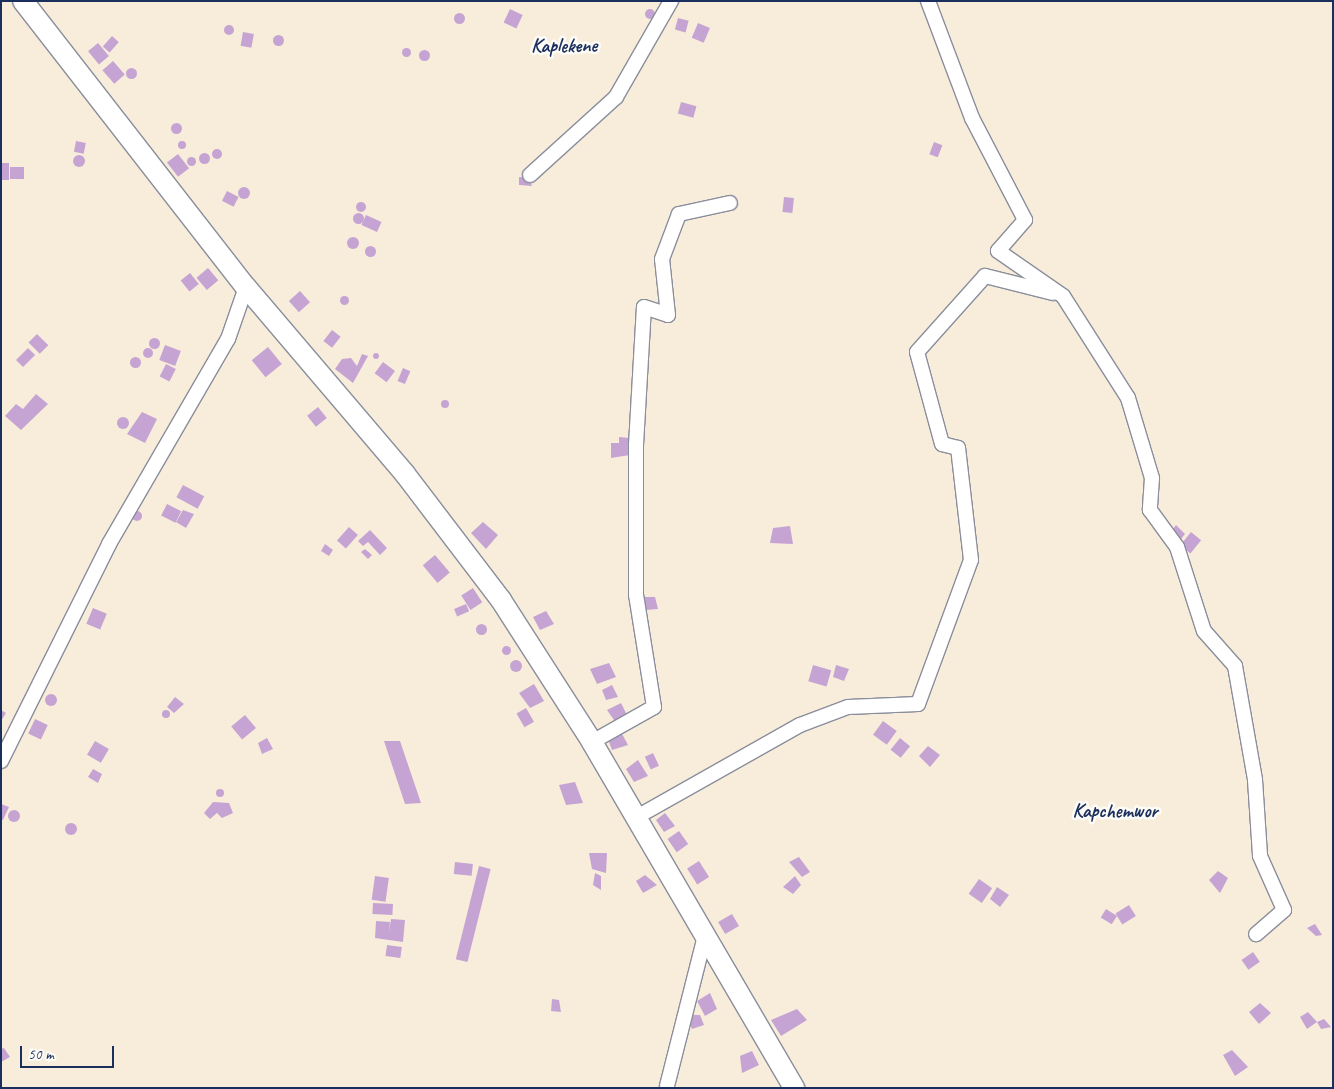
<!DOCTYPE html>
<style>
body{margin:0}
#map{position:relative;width:1334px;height:1089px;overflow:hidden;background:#f8eddb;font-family:Caveat,sans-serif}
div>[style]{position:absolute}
.building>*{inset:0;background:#c5a4d3;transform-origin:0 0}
.round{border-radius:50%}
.roads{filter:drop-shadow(1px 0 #8a8e9c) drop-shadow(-1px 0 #8a8e9c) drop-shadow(0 1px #8a8e9c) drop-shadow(0 -1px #8a8e9c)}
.street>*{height:14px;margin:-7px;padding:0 7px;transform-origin:7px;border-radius:7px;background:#fff}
.secondary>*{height:20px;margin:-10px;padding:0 10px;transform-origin:10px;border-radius:10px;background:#fff}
span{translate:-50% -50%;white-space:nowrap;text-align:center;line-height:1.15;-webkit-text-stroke:5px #fdfcf7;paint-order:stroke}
.quarter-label{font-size:20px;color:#1b2f5e;font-weight:700}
.frame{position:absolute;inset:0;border:2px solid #1b2f5e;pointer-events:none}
.scale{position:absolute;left:20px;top:1046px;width:94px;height:22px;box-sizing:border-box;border:2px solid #1b2f5e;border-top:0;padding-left:6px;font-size:15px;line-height:18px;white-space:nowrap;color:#1b2f5e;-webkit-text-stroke:4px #fdfcf7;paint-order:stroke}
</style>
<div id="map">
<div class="building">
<i class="round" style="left:645px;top:9px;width:10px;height:10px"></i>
<i style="left:510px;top:9px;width:14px;height:15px;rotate:25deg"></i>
<i class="round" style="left:453.5px;top:12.5px;width:11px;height:11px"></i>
<i style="left:678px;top:18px;width:11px;height:12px;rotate:15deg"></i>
<i style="left:698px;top:23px;width:13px;height:16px;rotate:23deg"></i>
<i class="round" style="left:224px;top:25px;width:10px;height:10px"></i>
<i style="left:243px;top:32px;width:11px;height:14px;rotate:10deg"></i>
<i class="round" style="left:272.5px;top:34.5px;width:11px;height:11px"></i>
<i style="left:112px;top:36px;width:9px;height:14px;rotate:41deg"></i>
<i style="left:98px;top:43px;width:17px;height:13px;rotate:50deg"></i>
<i class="round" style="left:401.5px;top:47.5px;width:9px;height:9px"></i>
<i class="round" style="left:418.5px;top:49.5px;width:11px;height:11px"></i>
<i style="left:113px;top:61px;width:18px;height:14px;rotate:49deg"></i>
<i class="round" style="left:125.5px;top:67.5px;width:11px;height:11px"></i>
<i style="left:681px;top:102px;width:16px;height:12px;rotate:15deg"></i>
<i class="round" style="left:170.5px;top:122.5px;width:11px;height:11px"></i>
<i class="round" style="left:178px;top:141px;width:8px;height:8px"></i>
<i style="left:76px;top:141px;width:10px;height:11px;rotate:11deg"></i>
<i style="left:934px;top:142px;width:9px;height:13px;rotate:21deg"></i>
<i class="round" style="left:212px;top:149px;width:10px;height:10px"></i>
<i class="round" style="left:198.5px;top:152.5px;width:11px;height:11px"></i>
<i style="left:178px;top:154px;width:18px;height:14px;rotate:52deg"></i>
<i class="round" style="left:73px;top:155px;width:12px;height:12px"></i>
<i class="round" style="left:186.5px;top:156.5px;width:9px;height:9px"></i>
<i style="left:1px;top:163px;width:8px;height:17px"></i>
<i style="left:24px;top:167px;width:12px;height:14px;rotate:90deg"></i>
<i style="clip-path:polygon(519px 177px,529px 178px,532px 186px,519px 185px)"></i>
<i class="round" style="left:238px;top:187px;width:12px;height:12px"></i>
<i style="left:227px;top:191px;width:13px;height:11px;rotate:27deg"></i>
<i style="left:784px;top:197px;width:10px;height:15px;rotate:6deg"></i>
<i class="round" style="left:356px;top:202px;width:10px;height:10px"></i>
<i class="round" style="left:352.5px;top:212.5px;width:11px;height:11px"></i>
<i style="left:366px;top:215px;width:17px;height:11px;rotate:24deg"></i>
<i class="round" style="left:347px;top:237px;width:12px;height:12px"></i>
<i class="round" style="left:364.5px;top:245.5px;width:11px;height:11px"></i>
<i style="left:208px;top:268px;width:16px;height:15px;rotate:50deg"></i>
<i style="left:190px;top:273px;width:14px;height:12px;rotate:51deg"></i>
<i style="left:300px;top:291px;width:15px;height:15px;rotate:48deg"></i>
<i class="round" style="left:339.5px;top:295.5px;width:9px;height:9px"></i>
<i style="left:332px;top:330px;width:11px;height:14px;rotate:38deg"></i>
<i style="left:37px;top:334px;width:16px;height:12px;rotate:45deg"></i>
<i class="round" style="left:148.5px;top:337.5px;width:11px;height:11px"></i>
<i style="left:165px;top:345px;width:17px;height:16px;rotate:21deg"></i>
<i style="left:268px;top:347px;width:22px;height:21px;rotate:51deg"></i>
<i class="round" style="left:143px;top:348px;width:10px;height:10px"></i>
<i style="left:28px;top:348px;width:10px;height:17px;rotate:45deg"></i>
<i class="round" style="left:373px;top:353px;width:6px;height:6px"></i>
<i style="clip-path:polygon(362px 354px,368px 356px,353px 383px,335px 369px,342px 359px,351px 358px,357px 366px)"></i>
<i class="round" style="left:129.5px;top:356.5px;width:11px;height:11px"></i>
<i style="left:383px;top:362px;width:15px;height:14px;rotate:37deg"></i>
<i style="left:166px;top:364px;width:11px;height:14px;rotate:27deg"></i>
<i style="left:403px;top:368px;width:8px;height:14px;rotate:23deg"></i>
<i style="clip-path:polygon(36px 394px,48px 404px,21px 430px,5px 416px,16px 404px,23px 409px)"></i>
<i class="round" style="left:441px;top:400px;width:8px;height:8px"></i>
<i style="left:318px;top:407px;width:14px;height:14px;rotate:51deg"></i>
<i style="clip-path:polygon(142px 412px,157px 419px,145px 443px,127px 434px)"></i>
<i class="round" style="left:117px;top:417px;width:12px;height:12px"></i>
<i style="clip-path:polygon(619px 437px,630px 438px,630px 455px,611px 458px,611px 443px,619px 443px)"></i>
<i style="left:183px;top:485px;width:24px;height:14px;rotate:28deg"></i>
<i style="left:167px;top:504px;width:16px;height:13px;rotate:27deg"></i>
<i style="clip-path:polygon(183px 510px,194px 514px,186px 528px,176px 522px)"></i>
<i class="round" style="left:132px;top:511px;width:10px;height:10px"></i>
<i style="clip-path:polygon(483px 522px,498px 535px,486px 549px,471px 533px)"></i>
<i style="clip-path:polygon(1176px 525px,1185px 534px,1178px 543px,1169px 534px)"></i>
<i style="clip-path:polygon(790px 526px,793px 544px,770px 543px,773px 528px)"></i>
<i style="left:349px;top:527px;width:12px;height:18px;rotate:42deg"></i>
<i style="clip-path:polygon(370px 530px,387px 548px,380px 555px,368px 542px,363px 546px,358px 541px)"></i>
<i style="left:1191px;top:532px;width:13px;height:17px;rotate:39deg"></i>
<i style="clip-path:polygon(325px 544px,333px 550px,329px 556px,321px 551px)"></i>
<i style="clip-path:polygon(365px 549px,372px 555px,368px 559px,361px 552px)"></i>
<i style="left:435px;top:555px;width:23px;height:16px;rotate:50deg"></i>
<i style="left:473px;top:588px;width:17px;height:14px;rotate:57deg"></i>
<i style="clip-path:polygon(643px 597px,655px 597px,658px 609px,645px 610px)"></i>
<i style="left:466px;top:604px;width:8px;height:13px;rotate:67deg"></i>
<i style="left:93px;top:608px;width:15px;height:17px;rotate:23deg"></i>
<i style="clip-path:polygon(546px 611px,554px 624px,540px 630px,533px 617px)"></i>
<i class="round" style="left:475.5px;top:623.5px;width:11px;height:11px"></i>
<i class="round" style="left:501.5px;top:645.5px;width:9px;height:9px"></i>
<i class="round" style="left:510px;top:660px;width:12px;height:12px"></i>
<i style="clip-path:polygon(609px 663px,616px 677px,597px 684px,590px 669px)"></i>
<i style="left:813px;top:665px;width:19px;height:17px;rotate:16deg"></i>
<i style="clip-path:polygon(836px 665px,849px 669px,844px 681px,833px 677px)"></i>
<i style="clip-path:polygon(534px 684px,544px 701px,530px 708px,519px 693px)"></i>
<i style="clip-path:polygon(612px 685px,618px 697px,606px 700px,602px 690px)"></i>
<i class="round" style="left:45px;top:694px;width:12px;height:12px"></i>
<i style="clip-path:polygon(175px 697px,184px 704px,174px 713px,167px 707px)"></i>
<i style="clip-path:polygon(621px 703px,628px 717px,616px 723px,607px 710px)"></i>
<i style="left:526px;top:708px;width:16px;height:11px;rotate:60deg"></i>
<i class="round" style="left:162px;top:710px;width:8px;height:8px"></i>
<i style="clip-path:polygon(1px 710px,6px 713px,1px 721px)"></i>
<i style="left:245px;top:715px;width:17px;height:18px;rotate:50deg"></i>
<i style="left:35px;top:719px;width:14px;height:16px;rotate:25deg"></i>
<i style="left:883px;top:721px;width:17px;height:17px;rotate:36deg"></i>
<i style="clip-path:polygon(620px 730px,628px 745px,612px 750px,606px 734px)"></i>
<i style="clip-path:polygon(267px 738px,273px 749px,262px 754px,258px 743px)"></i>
<i style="left:900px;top:738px;width:13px;height:15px;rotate:39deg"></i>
<i style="left:95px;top:741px;width:16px;height:16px;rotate:30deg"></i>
<i style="clip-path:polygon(384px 741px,400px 741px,421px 803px,405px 804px)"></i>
<i style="clip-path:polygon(928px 746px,940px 755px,930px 767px,919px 756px)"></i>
<i style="left:653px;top:753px;width:14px;height:9px;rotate:65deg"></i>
<i style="clip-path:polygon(638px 760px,648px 776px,634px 782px,626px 769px)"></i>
<i style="clip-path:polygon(93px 769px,102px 774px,98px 783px,88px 777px)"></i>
<i style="clip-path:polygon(575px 782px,583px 803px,566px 805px,559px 785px)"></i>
<i class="round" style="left:216px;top:789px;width:8px;height:8px"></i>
<i style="clip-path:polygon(213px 802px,229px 803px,233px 813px,222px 818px,217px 813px,210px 819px,204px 813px)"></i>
<i style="clip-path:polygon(1px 804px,9px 807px,3px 820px,1px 819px)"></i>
<i class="round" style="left:8px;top:810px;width:12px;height:12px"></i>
<i style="clip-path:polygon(665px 813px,675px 826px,664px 832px,656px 820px)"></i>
<i class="round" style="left:65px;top:823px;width:12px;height:12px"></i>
<i style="left:679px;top:831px;width:16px;height:14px;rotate:55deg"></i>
<i style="clip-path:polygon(589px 853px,607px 853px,606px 873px,592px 869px)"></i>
<i style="clip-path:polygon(799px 857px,810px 872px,802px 877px,789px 862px)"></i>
<i style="left:699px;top:861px;width:19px;height:14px;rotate:58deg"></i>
<i style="left:455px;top:862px;width:18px;height:12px;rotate:6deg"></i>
<i style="left:479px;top:866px;width:12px;height:96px;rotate:14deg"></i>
<i style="clip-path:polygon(1218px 871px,1228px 878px,1220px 893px,1209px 880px)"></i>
<i style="clip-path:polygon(595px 873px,601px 876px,601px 890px,593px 885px)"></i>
<i style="clip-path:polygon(645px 875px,657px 885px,643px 893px,636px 881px)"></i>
<i style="left:375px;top:876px;width:14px;height:24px;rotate:8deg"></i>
<i style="clip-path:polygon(795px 876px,801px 885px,793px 894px,783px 887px)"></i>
<i style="left:979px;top:879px;width:16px;height:18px;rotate:35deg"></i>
<i style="clip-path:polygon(997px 887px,1009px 895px,1000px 907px,990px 899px)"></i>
<i style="left:373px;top:903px;width:20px;height:11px;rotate:3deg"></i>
<i style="left:1129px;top:905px;width:13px;height:16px;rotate:58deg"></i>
<i style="left:1106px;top:909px;width:13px;height:10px;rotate:32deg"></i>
<i style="left:732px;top:914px;width:14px;height:16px;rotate:60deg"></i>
<i style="clip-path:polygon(391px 919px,405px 920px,403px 942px,375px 938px,376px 921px,390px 922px,389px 932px)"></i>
<i style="clip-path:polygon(1315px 924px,1322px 935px,1316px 936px,1307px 928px)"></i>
<i style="left:387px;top:945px;width:15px;height:11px;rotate:8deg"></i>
<i style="left:1253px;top:952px;width:12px;height:14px;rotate:55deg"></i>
<i style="clip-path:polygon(710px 993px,717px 1009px,705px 1016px,697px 1001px)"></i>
<i style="clip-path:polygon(552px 999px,559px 1000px,561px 1012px,551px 1011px)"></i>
<i style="clip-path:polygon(1260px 1003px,1271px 1013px,1259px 1024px,1249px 1012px)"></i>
<i style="clip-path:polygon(797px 1009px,807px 1020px,781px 1036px,771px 1020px)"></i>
<i style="clip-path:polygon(1308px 1012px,1317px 1022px,1307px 1029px,1300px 1017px)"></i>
<i style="clip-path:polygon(686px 1015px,700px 1015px,704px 1025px,692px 1029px)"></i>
<i style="clip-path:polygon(1324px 1019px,1331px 1027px,1321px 1029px,1317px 1022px)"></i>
<i style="clip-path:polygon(4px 1048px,10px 1057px,1px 1062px,1px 1049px)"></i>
<i style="clip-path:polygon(1232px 1050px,1248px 1067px,1235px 1076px,1223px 1055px)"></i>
<i style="clip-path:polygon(752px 1051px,759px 1065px,742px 1073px,740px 1056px)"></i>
</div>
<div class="roads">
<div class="street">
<i style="left:928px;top:1px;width:125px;rotate:69.4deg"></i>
<i style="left:972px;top:118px;width:115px;rotate:62.5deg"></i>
<i style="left:1025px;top:220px;width:41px;rotate:131.1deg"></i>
<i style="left:998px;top:251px;width:79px;rotate:34.7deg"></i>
<i style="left:1063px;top:296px;width:121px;rotate:57.5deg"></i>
<i style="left:1128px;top:398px;width:84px;rotate:73.3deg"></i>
<i style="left:1152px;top:478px;width:32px;rotate:94deg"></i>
<i style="left:1150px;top:510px;width:46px;rotate:53.9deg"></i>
<i style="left:1177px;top:547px;width:88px;rotate:72.2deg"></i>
<i style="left:1204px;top:631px;width:47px;rotate:48.5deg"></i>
<i style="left:1235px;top:666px;width:116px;rotate:80deg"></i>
<i style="left:1255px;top:780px;width:76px;rotate:86.2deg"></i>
<i style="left:1260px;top:856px;width:59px;rotate:66deg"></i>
<i style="left:1284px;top:910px;width:37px;rotate:139deg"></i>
<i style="left:530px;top:175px;width:116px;rotate:-42.2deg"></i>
<i style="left:616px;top:97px;width:111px;rotate:-60.2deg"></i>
<i style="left:592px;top:742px;width:71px;rotate:-29.4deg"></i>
<i style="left:654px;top:707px;width:113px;rotate:-99.1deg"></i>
<i style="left:636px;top:595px;width:150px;rotate:-90deg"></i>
<i style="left:636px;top:445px;width:138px;rotate:-86.7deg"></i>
<i style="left:644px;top:307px;width:25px;rotate:18deg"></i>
<i style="left:668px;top:315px;width:56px;rotate:-96.1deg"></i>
<i style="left:662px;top:259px;width:48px;rotate:-69.3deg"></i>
<i style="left:679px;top:214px;width:52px;rotate:-12.2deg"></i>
<i style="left:1px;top:761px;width:242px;rotate:-63.5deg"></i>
<i style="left:109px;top:544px;width:237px;rotate:-59.9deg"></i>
<i style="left:228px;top:339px;width:55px;rotate:-70.9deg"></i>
<i style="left:635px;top:818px;width:189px;rotate:-29.4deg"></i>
<i style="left:800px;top:725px;width:51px;rotate:-20.6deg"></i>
<i style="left:848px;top:707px;width:70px;rotate:-2.5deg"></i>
<i style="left:918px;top:704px;width:153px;rotate:-69.8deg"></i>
<i style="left:971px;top:560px;width:113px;rotate:-96.6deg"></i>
<i style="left:958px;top:448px;width:16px;rotate:-166deg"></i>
<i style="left:942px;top:444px;width:95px;rotate:-105.2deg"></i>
<i style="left:917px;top:352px;width:102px;rotate:-48.2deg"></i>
<i style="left:985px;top:276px;width:70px;rotate:14deg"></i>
<i style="left:667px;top:1086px;width:151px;rotate:-75.8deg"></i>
</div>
<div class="secondary">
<i style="left:23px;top:1px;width:363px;rotate:52.1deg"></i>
<i style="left:246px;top:287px;width:245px;rotate:49.6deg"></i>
<i style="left:405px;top:474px;width:158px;rotate:52.7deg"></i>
<i style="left:501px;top:600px;width:169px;rotate:57.3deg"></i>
<i style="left:592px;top:742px;width:401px;rotate:59.7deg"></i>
</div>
</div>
<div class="quarter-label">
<span style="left:564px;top:45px">Kaplekene</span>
<span style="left:1115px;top:810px">Kapchemwor</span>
</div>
<div class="frame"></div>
<div class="scale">50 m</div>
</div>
